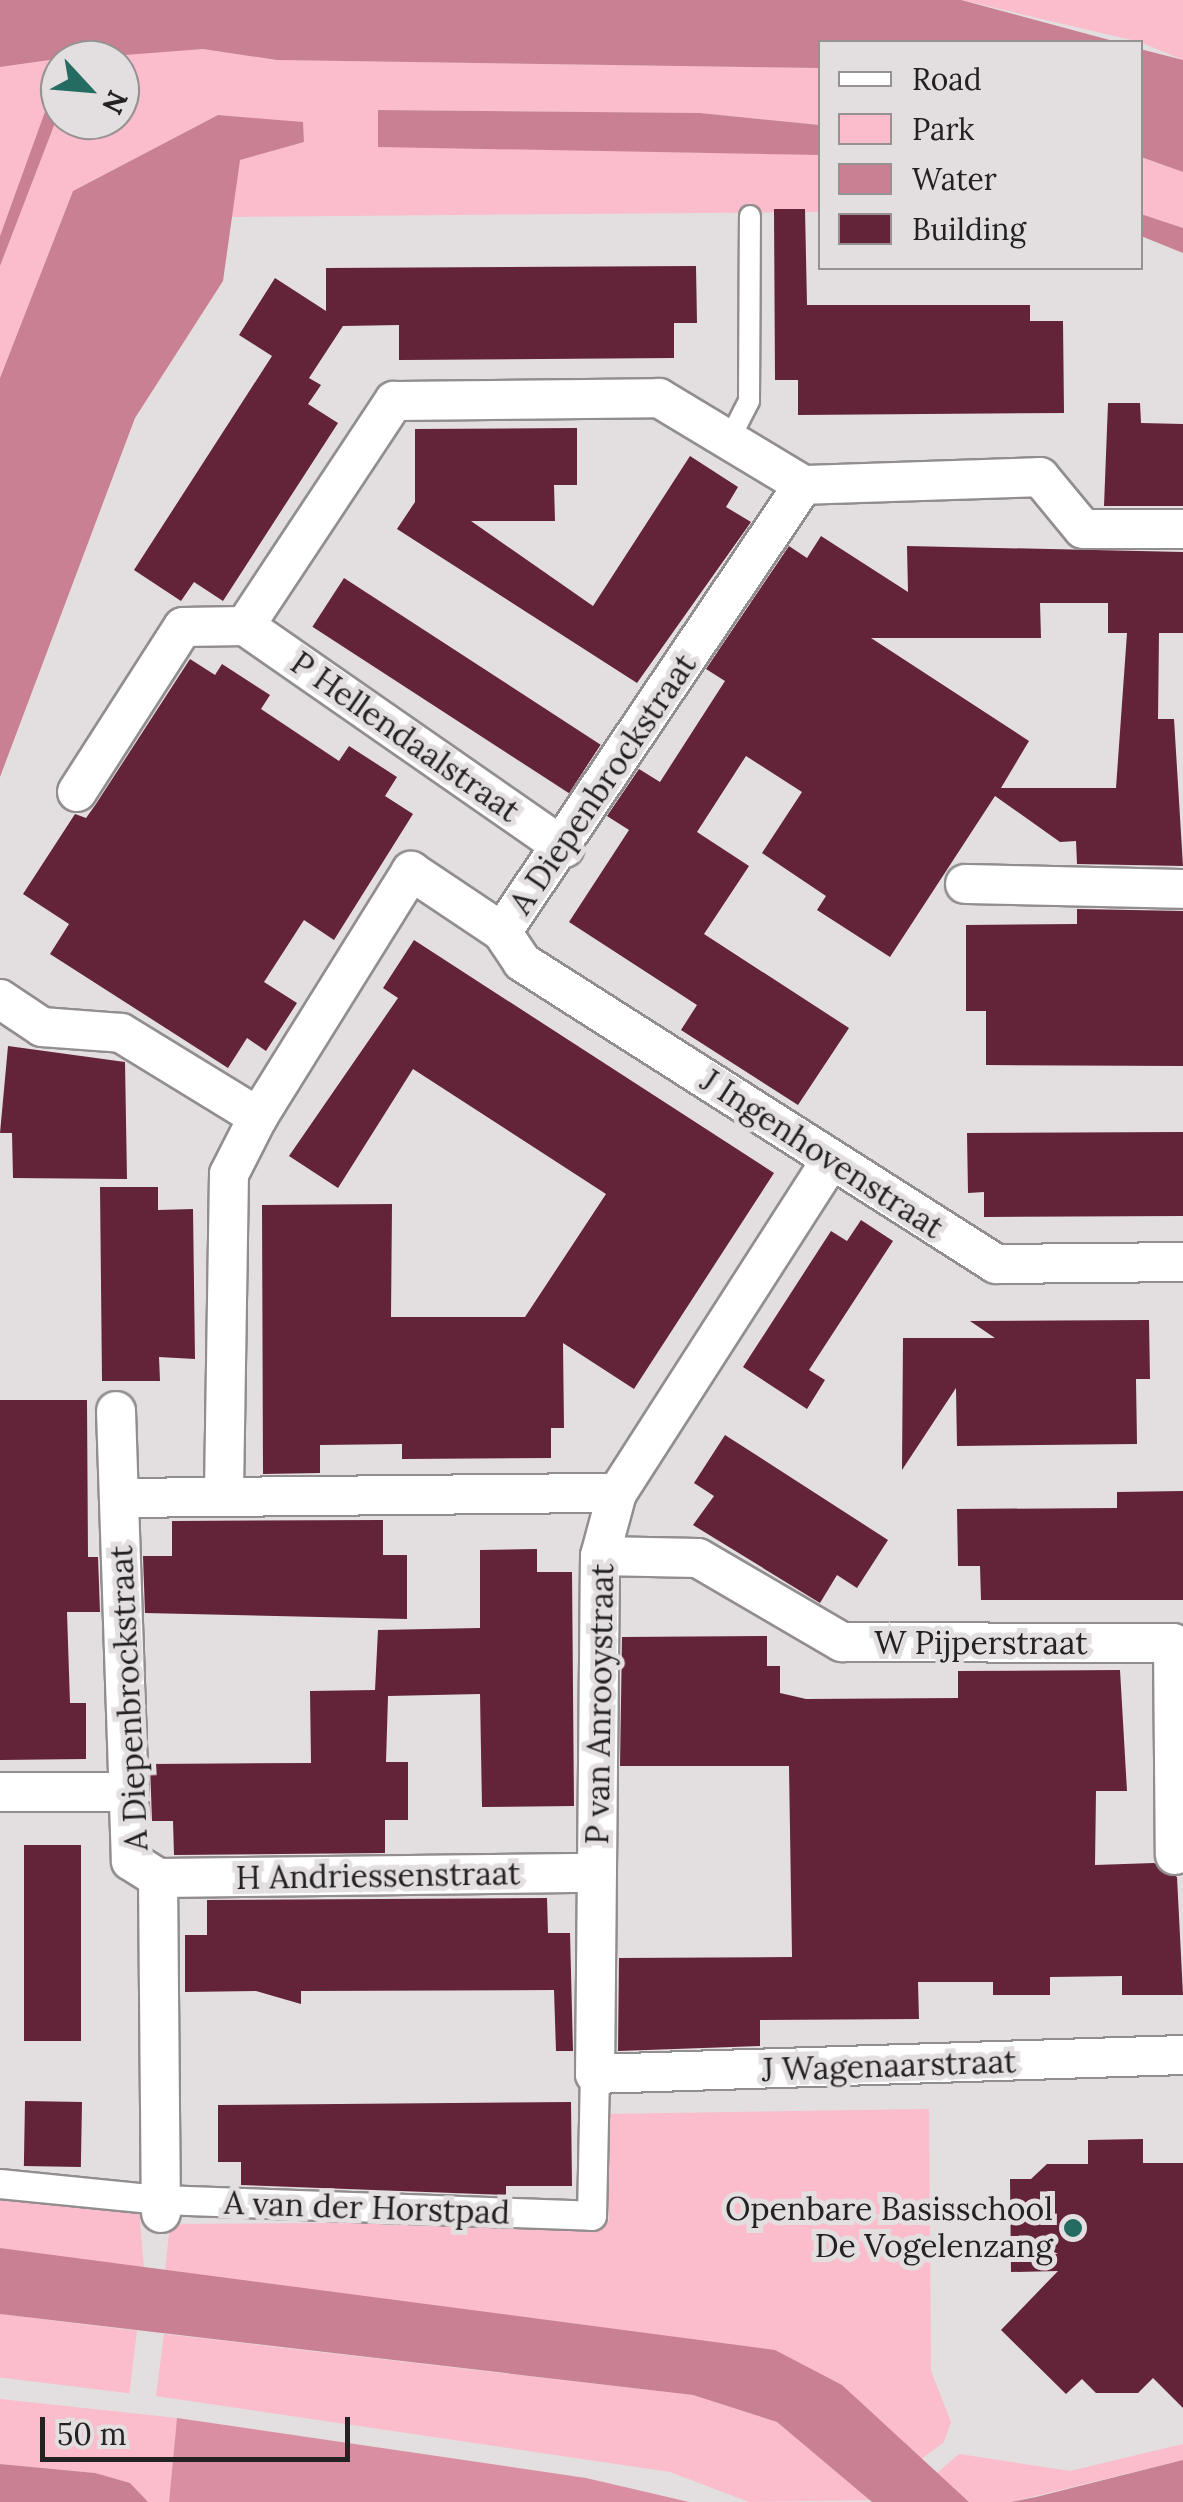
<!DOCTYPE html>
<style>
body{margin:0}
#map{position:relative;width:1183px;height:2502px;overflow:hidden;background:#e3dedf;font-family:Lora,serif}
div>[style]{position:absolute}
.green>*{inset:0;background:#fbbccb;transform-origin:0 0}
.forest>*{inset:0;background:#da8ea2}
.water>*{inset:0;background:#ca8093}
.building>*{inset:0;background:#632338;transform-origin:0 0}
.roads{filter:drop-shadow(2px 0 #928e8f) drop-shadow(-2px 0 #928e8f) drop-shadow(0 2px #928e8f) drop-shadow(0 -2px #928e8f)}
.service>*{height:20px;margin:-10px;padding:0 10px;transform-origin:10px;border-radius:10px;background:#fff}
.pedestrian>*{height:28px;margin:-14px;padding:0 14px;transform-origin:14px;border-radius:14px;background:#fff}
.minor>*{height:38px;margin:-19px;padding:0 19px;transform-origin:19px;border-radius:19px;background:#fff}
.dots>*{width:28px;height:28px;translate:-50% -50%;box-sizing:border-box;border:5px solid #e3dedf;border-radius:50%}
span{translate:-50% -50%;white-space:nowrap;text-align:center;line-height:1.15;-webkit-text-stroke:10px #e3dedf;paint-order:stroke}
.street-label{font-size:32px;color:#232122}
.poi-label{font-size:32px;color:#232122}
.right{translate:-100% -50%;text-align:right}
.legend{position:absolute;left:818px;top:40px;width:325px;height:230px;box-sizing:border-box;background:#e3dedf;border:2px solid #969293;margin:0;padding:12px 18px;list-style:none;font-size:30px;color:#232122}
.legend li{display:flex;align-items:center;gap:20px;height:50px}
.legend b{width:50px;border:2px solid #969293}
.north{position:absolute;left:40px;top:40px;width:100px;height:100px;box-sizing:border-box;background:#e3dedf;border:2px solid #969293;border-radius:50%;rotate:116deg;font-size:28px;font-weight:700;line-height:40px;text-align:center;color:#232122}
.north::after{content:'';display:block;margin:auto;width:35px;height:45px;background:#246c62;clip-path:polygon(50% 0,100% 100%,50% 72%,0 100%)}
.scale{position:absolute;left:40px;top:2417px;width:310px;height:45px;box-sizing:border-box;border:5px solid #232122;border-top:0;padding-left:12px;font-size:30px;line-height:35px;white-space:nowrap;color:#232122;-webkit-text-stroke:8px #e3dedf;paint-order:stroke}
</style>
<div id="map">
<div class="green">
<i style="clip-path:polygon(961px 0,1183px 0,1183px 60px,1140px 42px)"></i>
<i style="clip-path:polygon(203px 49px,277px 60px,820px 68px,820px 125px,700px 113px,378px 110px,378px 146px,820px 155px,820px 212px,225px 217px,240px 159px,304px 142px,303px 123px,218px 115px,73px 191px,0 378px,0 266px,60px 110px,60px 120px,120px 120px,120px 60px,80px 57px)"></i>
<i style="clip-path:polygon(57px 59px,53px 90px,0 236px,0 67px)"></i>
<i style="clip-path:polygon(1140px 157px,1183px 172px,1183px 228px,1141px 214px)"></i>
<i style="clip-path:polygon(929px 2109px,931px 2371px,951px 2422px,944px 2442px,920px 2460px,842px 2385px,774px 2350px,165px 2272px,170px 2224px,609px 2221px,605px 2114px)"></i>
<i style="clip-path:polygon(0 2192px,139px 2209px,144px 2269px,0 2248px)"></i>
<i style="left:0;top:2314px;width:138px;height:63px;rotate:7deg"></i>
<i style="clip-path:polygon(164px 2334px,693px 2395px,777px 2422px,870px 2500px,749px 2502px,670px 2472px,156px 2396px)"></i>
<i style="clip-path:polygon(0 2399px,177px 2418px,169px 2502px,148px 2502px,95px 2473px,0 2464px)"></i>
<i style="clip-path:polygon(1183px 2444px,1183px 2460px,1011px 2502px,969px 2502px,936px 2474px,959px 2454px,1070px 2471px)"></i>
</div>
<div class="forest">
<i style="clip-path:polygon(177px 2418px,586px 2478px,689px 2502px,169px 2502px)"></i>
</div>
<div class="water">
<i style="clip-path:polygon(0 0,961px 0,1117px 42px,820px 42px,820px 68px,277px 60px,203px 49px,60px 60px,60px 110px,0 266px,0 236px,59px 73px,57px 59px,0 67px)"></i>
<i style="clip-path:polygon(1140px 49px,1183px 60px,1183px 172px,1141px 157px)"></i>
<i style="clip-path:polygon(378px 110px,700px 113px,820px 125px,820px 155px,378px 147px)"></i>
<i style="clip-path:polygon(218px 115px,303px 122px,304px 142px,240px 160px,223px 281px,135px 418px,0 777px,0 378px,73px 191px)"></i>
<i style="clip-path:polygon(1141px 214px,1183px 228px,1183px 253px,1141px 236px)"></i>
<i style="clip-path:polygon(0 2248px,775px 2350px,842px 2385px,969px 2502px,872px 2502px,777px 2422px,693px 2395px,0 2314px)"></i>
<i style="clip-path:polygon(1183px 2460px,1183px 2502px,1011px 2502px,1036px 2497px)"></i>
<i style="clip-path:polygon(0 2464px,95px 2473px,130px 2483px,148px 2502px,0 2502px)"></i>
</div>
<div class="building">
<i style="clip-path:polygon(774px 209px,805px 209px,807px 305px,1030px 305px,1030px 321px,1063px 321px,1064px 413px,798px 415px,798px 380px,775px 380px)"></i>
<i style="clip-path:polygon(696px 266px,697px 323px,674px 323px,674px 358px,399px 360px,399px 325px,343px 326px,309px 378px,321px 385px,308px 404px,338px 423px,223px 601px,194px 582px,181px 601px,134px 570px,272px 356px,239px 335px,275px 278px,326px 311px,326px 268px)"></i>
<i style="clip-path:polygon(1108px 403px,1140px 403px,1141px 423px,1183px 424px,1183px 506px,1104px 506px)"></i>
<i style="clip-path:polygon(577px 428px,577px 485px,554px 485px,555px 521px,471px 521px,593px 606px,690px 456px,738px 487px,726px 507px,751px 522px,637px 683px,397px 529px,415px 502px,415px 429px)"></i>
<i style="clip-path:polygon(evenodd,821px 536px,908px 592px,907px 546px,1183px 552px,1183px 633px,1159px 633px,1158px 719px,1174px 719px,1183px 866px,1077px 864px,1076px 841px,1060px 842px,995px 796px,890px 957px,817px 910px,826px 896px,762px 853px,802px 792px,746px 756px,697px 832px,749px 866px,704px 934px,849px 1028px,798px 1105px,681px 1030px,697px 1005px,569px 922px,629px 830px,607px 816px,639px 769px,660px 782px,725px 681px,706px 669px,789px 546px,807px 558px,821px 536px,1040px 603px,1108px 603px,1108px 633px,1127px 633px,1116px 788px,1001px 788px,1029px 741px,871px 638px,1041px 638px,1040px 603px)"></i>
<i style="left:344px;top:578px;width:306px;height:58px;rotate:33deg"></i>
<i style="clip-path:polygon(190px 659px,215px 675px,222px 664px,270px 695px,261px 709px,339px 761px,349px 746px,397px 777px,385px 796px,413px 814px,334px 940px,304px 920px,264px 982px,297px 1003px,266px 1051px,247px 1038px,228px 1068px,50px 954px,69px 924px,23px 894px,75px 814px,86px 818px,96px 804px)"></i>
<i style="clip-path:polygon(1077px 909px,1183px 911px,1183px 1066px,986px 1065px,986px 1011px,966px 1011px,966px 925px,1077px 924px)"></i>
<i style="clip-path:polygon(414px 940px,774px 1173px,634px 1389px,563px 1343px,564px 1428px,551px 1428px,551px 1458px,402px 1459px,402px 1444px,320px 1445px,320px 1473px,263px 1474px,262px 1205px,392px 1204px,391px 1317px,525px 1317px,606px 1194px,413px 1069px,338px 1188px,289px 1156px,398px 998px,383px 988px)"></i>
<i style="clip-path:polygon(8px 1046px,125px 1062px,127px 1179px,13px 1178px,12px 1133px,0 1133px)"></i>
<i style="clip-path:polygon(1183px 1132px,1183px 1216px,984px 1217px,984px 1192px,968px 1193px,967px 1133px)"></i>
<i style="clip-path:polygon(100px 1187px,158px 1187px,158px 1210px,193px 1209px,195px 1359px,159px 1357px,160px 1381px,102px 1381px)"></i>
<i style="clip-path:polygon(861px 1220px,893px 1241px,809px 1370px,825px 1380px,807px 1409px,743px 1367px,831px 1231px,847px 1241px)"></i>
<i style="clip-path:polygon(1149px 1320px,1150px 1379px,1136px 1379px,1137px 1444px,957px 1446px,956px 1388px,902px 1470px,903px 1338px,995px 1338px,970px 1321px)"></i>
<i style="clip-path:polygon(0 1400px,87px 1400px,88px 1557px,98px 1557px,100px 1612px,67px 1612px,70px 1703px,86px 1703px,86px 1759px,0 1760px)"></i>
<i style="clip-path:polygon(725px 1435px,888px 1540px,857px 1588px,837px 1575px,820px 1603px,693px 1525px,714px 1496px,694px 1483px)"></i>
<i style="clip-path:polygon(1183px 1491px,1183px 1600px,981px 1600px,980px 1566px,958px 1566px,957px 1509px,1117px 1508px,1117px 1492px)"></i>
<i style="clip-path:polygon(383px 1520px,383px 1555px,407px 1555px,407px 1619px,145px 1613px,143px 1556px,172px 1556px,172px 1521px)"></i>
<i style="clip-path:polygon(537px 1549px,537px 1572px,572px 1572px,574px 1806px,482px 1807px,480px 1694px,388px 1696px,386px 1762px,408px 1762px,408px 1820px,385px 1820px,385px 1853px,174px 1855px,173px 1821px,152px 1821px,150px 1764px,311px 1763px,310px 1691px,375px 1690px,378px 1630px,480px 1628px,480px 1550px)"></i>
<i style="clip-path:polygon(767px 1636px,767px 1666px,780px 1666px,780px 1693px,806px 1699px,958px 1698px,958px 1671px,1120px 1670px,1127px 1791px,1096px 1791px,1095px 1865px,1154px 1863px,1177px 1877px,1183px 1995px,1122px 1995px,1122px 1976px,1050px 1977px,1050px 1995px,993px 1995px,993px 1982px,918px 1982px,919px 2019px,760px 2020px,760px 2046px,618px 2051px,619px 1958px,792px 1957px,789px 1766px,620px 1766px,622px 1637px)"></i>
<i style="left:81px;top:1845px;width:196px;height:57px;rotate:90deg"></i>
<i style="clip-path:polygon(547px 1898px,548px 1933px,570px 1933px,573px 2051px,556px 2051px,554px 1990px,301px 1991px,301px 2004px,256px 1991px,185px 1992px,185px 1935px,207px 1935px,207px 1900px)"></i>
<i style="left:25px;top:2101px;width:57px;height:65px;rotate:1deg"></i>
<i style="clip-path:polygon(571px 2102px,572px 2186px,506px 2186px,506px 2195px,241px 2185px,241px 2162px,218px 2162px,218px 2105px)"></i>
<i style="clip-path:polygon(1143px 2139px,1143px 2163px,1183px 2163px,1183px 2408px,1153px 2378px,1138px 2393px,1096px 2393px,1082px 2379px,1066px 2394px,1001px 2330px,1058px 2271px,1011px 2272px,1010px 2179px,1031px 2179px,1047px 2164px,1088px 2164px,1088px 2140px)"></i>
</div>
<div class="roads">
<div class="service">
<i style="left:729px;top:440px;width:44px;rotate:-62.9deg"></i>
<i style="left:749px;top:401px;width:185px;rotate:-89.7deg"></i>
</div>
<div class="pedestrian">
<i style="left:0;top:2184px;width:162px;rotate:5.7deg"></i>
<i style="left:161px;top:2200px;width:431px;rotate:2.1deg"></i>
<i style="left:592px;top:2216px;width:142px;rotate:-88.8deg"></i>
</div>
<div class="minor">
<i style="left:245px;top:626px;width:389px;rotate:34.8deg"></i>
<i style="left:77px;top:792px;width:196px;rotate:-57.3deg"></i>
<i style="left:183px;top:627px;width:62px;rotate:-0.9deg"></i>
<i style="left:245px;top:626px;width:270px;rotate:-56.5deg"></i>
<i style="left:394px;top:401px;width:265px;rotate:-0.6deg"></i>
<i style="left:659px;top:398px;width:168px;rotate:31.1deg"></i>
<i style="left:803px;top:485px;width:237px;rotate:-1.9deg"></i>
<i style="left:1040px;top:477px;width:67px;rotate:50.4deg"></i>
<i style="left:1083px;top:529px;width:100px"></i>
<i style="left:965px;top:884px;width:218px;rotate:1.3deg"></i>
<i style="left:502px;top:932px;width:36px;rotate:56deg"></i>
<i style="left:522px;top:962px;width:562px;rotate:32.5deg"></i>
<i style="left:996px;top:1264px;width:187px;rotate:-0.6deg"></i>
<i style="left:0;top:999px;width:50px;rotate:33.7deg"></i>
<i style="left:42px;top:1027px;width:79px;rotate:4.3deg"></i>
<i style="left:121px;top:1033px;width:161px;rotate:31.5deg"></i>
<i style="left:831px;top:1160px;width:396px;rotate:122.7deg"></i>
<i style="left:617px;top:1493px;width:65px;rotate:105.1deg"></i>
<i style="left:600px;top:1556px;width:518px;rotate:90.55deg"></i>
<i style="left:595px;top:2074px;width:588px;rotate:-1.85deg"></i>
<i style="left:116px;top:1411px;width:450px;rotate:88.1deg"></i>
<i style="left:131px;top:1861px;width:32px;rotate:32deg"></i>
<i style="left:158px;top:1878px;width:335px;rotate:89.5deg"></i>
<i style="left:224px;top:1492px;width:318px;rotate:-89.1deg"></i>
<i style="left:229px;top:1174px;width:64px;rotate:-63deg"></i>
<i style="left:258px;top:1117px;width:290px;rotate:-58.1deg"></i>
<i style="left:411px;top:871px;width:110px;rotate:33.8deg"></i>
<i style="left:502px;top:932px;width:539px;rotate:-56.04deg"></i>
<i style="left:120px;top:1498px;width:497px;rotate:-0.6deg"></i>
<i style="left:600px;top:1556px;width:98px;rotate:1.2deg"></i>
<i style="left:698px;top:1558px;width:167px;rotate:30.3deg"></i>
<i style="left:842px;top:1642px;width:331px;rotate:0.2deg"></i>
<i style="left:1173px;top:1643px;width:212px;rotate:89.5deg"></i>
<i style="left:0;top:1792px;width:128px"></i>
<i style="left:158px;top:1878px;width:439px;rotate:-0.7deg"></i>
</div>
</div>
<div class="dots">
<i style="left:1073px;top:2228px;background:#246c62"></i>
</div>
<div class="street-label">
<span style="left:405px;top:737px;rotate:35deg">P Hellendaalstraat</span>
<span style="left:603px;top:784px;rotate:-56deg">A Diepenbrockstraat</span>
<span style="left:822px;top:1154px;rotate:33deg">J Ingenhovenstraat</span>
<span style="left:981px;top:1643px">W Pijperstraat</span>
<span style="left:129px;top:1698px;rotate:-93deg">A Diepenbrockstraat</span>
<span style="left:600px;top:1704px;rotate:-89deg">P van Anrooystraat</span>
<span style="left:378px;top:1876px;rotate:-1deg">H Andriessenstraat</span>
<span style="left:889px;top:2066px;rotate:-2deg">J Wagenaarstraat</span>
<span style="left:367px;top:2208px;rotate:2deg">A van der Horstpad</span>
</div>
<div class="poi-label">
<span class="right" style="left:1053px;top:2228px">Openbare Basisschool<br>De Vogelenzang</span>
</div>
<ul class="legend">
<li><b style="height:12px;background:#fff"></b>Road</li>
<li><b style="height:28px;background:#fbbccb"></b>Park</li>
<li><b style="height:28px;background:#ca8093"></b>Water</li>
<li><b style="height:28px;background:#632338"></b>Building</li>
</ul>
<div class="north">N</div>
<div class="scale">50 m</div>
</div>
